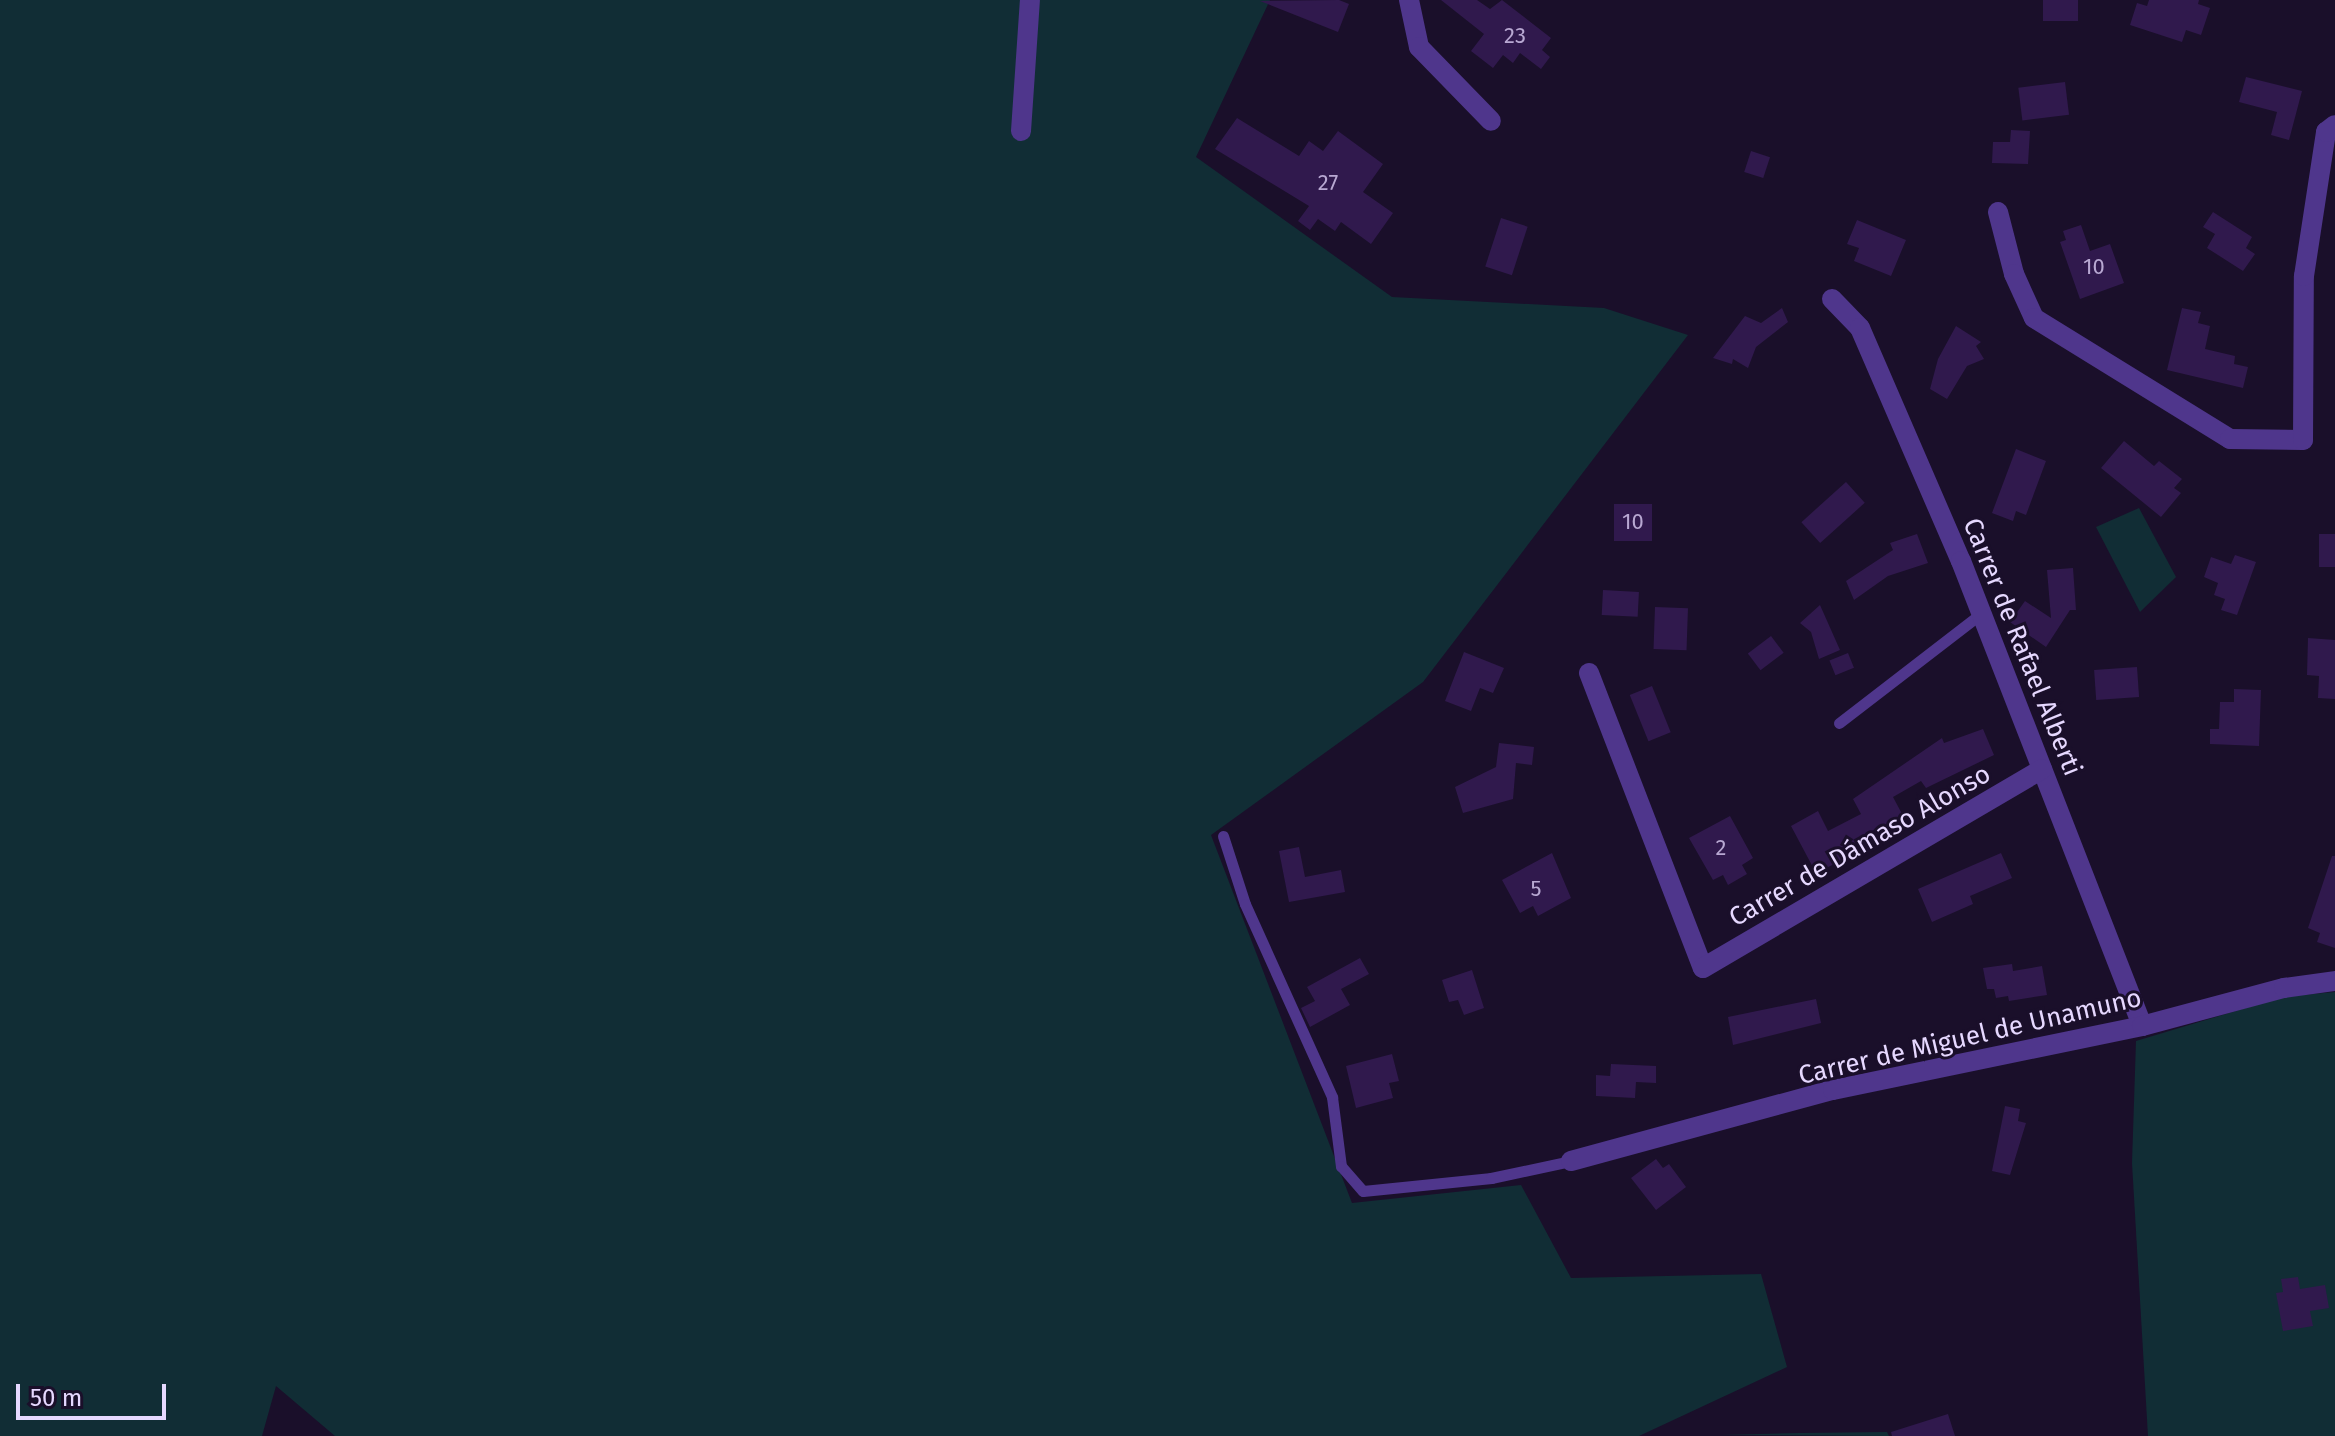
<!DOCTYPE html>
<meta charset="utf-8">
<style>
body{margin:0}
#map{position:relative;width:2335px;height:1436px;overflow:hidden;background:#1a0f2a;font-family:"Fira Sans",sans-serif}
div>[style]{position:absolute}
.green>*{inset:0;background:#112d35}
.building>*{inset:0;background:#30194d;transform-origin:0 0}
.lane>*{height:11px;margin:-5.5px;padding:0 5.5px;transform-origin:5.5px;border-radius:5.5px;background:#4f368c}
.street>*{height:20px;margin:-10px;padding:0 10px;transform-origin:10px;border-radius:10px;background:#4f368c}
span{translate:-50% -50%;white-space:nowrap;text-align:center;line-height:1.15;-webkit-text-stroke:6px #1a0f2a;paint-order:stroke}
.number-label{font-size:22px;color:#b8a8d2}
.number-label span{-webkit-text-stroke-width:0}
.street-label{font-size:26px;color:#e6d8ff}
.scale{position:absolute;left:16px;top:1384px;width:150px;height:36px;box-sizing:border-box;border:4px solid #e6d8ff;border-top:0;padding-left:10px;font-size:24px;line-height:28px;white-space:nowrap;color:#e6d8ff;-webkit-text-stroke:6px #1a0f2a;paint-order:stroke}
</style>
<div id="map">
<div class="green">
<i style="clip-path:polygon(0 0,1270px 0,1196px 157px,1392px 297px,1604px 308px,1688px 335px,1423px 682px,1211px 835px,1352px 1203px,1521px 1185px,1571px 1278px,1761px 1274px,1787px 1367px,1639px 1436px,335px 1436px,276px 1386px,262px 1436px,0 1436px)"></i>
<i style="clip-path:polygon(2139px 508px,2176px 577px,2140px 612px,2096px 527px)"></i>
<i style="clip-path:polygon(2335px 992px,2335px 1436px,2148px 1436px,2132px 1163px,2136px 1041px,2282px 997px)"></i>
<i style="clip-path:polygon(1887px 1432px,1889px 1436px,1720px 1435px,1800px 1433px)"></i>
</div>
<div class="building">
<i style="clip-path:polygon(1339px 0,1349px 4px,1338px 32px,1260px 1px)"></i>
<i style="clip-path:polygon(1441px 0,1477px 0,1490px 9px,1502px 0,1551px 38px,1542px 50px,1550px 57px,1541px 69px,1520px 53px,1513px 63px,1503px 55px,1493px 68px,1471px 51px,1484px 34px)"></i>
<i style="left:2043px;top:0;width:35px;height:21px"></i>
<i style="clip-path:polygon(2149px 0,2199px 0,2198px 4px,2210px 8px,2201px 35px,2186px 30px,2182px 42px,2130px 25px,2137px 3px,2147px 6px)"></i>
<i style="clip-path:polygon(2246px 77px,2302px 91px,2289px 140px,2271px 135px,2277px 112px,2239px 102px)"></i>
<i style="left:2065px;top:82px;width:33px;height:47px;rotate:83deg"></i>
<i style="clip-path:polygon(1237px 118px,1299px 156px,1309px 141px,1323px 151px,1338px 131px,1383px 164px,1363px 192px,1393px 213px,1371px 244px,1341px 222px,1335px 231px,1318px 219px,1310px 230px,1298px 221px,1309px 206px,1215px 149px)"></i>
<i style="clip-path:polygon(2011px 130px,2030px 131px,2028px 164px,1992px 163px,1993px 142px,2010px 142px)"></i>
<i style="left:1751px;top:151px;width:20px;height:22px;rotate:18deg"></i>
<i style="clip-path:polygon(2213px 212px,2252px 237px,2246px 248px,2255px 254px,2243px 271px,2207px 248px,2215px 234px,2203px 227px)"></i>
<i style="left:1501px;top:218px;width:28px;height:51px;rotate:18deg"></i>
<i style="clip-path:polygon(1857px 220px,1906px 240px,1891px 276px,1854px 261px,1859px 248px,1847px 244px)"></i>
<i style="clip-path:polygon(2081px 225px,2090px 251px,2110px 244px,2124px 283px,2080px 299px,2060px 242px,2066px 240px,2063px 231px)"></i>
<i style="clip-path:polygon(1782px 308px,1788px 322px,1756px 347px,1748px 368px,1733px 359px,1732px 364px,1713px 358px,1745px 316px,1761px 323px)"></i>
<i style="clip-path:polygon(2182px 308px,2201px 312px,2198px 323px,2210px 326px,2205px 349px,2235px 356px,2234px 364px,2248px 367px,2243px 388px,2167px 370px)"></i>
<i style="clip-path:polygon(1956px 326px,1981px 342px,1976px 346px,1984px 359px,1967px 366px,1947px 399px,1930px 389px,1938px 359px)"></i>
<i style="clip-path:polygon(2124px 441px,2154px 466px,2159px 461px,2182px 479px,2174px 488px,2181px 493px,2161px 517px,2101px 468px)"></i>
<i style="clip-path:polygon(2016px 449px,2046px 461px,2026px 515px,2016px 511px,2013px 521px,1992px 513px)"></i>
<i style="left:1846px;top:482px;width:28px;height:60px;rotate:48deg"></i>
<i style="left:1614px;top:504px;width:38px;height:37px"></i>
<i style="clip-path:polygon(1917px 534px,1928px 563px,1888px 576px,1854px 600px,1846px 581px,1893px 550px,1890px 543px)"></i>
<i style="left:2319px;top:534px;width:16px;height:33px"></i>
<i style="clip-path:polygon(2235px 555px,2256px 562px,2237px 615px,2221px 610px,2225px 599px,2214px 595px,2218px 583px,2204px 577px,2211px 557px,2231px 564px)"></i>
<i style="clip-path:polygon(2073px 568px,2076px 610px,2070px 610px,2046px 647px,2010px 622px,2025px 601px,2051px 618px,2047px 570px)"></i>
<i style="left:1603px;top:590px;width:36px;height:25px;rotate:3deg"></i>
<i style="clip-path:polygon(1820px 605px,1840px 650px,1819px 659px,1811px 632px,1800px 623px)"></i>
<i style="left:1655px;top:607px;width:33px;height:42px;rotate:2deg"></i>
<i style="left:1771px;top:636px;width:21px;height:29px;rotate:53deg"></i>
<i style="clip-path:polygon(2308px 638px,2335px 640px,2335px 699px,2318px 698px,2319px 676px,2307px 675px)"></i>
<i style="clip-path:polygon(1464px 652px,1504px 668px,1493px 693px,1480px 688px,1471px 711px,1445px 701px)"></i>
<i style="left:1848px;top:653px;width:16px;height:20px;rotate:68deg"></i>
<i style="left:2137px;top:667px;width:30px;height:43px;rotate:86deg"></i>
<i style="left:1652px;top:686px;width:50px;height:24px;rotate:68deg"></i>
<i style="clip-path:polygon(2234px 689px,2261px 690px,2259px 746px,2210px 744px,2210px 729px,2219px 729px,2220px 702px,2234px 702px)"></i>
<i style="clip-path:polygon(1983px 729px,1994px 755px,1926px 788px,1921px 781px,1893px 797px,1909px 827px,1816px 873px,1791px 826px,1818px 811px,1828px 831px,1861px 814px,1853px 799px,1942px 738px,1944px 743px)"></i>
<i style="clip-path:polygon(1499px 743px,1534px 747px,1532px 765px,1516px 763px,1513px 799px,1463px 813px,1455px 787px,1496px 767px)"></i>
<i style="clip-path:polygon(1730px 816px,1753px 858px,1742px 865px,1747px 874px,1728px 885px,1723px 875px,1713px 880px,1689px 838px)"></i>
<i style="clip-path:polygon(1299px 847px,1305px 877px,1341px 870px,1345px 892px,1289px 902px,1279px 851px)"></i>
<i style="clip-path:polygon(1552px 853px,1571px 898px,1538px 916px,1533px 906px,1520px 913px,1502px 880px)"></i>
<i style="clip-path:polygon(2001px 853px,2012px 878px,1970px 896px,1973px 904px,1932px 922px,1918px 889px)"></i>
<i style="clip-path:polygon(2332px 856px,2335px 856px,2335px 948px,2317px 942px,2320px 933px,2308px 928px)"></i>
<i style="clip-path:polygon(1360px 958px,1369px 974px,1341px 989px,1350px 1005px,1310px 1027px,1301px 1008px,1315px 1001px,1307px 987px)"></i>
<i style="clip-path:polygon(2012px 964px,2013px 971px,2042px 966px,2047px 995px,2009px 1001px,2008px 996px,1996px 998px,1994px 989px,1987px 989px,1983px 968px)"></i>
<i style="clip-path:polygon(1472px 970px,1484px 1008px,1464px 1015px,1458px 1000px,1449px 1002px,1442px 980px)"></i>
<i style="clip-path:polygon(1816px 999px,1821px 1023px,1733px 1045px,1728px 1017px)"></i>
<i style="clip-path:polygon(1392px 1054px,1399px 1081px,1389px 1083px,1393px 1098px,1356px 1108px,1346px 1066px)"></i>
<i style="clip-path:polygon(1611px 1064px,1656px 1066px,1656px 1083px,1636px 1082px,1635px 1098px,1596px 1096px,1596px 1075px,1610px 1076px)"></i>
<i style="clip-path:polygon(2005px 1106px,2020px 1109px,2018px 1121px,2026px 1123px,2010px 1175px,1992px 1171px)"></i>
<i style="clip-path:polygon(1656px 1159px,1663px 1168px,1669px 1164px,1686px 1187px,1656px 1210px,1631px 1178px)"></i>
<i style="clip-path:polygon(2298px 1277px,2300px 1289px,2325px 1285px,2329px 1308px,2310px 1311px,2313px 1326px,2283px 1331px,2276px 1293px,2283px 1292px,2281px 1279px)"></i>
<i style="clip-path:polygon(1948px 1414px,1955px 1436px,1892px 1436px,1891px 1432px)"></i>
</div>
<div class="lane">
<i style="left:1839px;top:723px;width:180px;rotate:-37.6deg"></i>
<i style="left:1223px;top:836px;width:71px;rotate:72.1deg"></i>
<i style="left:1245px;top:904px;width:212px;rotate:65.7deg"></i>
<i style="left:1332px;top:1097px;width:70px;rotate:82.6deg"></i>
<i style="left:1341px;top:1166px;width:33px;rotate:49deg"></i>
<i style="left:1363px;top:1191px;width:129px;rotate:-5.8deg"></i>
<i style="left:1491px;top:1178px;width:82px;rotate:-12deg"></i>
</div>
<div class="street">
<i style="left:1409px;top:0;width:48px;rotate:78deg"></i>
<i style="left:1419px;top:47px;width:103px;rotate:45.8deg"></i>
<i style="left:1021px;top:131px;width:131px;rotate:-86.1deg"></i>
<i style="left:1998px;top:212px;width:64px;rotate:75.5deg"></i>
<i style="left:2014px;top:274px;width:48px;rotate:65.6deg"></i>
<i style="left:2034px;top:318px;width:230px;rotate:31.7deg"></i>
<i style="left:2230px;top:439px;width:73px;rotate:0.8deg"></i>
<i style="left:2303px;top:440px;width:164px;rotate:-89.7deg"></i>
<i style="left:2304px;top:276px;width:146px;rotate:-81.3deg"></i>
<i style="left:2326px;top:132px;width:11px;rotate:-38deg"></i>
<i style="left:1832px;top:299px;width:40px;rotate:46deg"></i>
<i style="left:1860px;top:328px;width:254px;rotate:66.6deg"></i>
<i style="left:1961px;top:561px;width:499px;rotate:68.7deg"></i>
<i style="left:1589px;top:673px;width:316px;rotate:68.9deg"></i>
<i style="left:1703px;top:968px;width:393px;rotate:-30.4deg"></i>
<i style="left:1571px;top:1161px;width:271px;rotate:-15.2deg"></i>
<i style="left:1833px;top:1090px;width:316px;rotate:-11.7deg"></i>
<i style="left:2142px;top:1026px;width:147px;rotate:-15deg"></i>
<i style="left:2284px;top:988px;width:51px;rotate:-7.8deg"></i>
</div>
<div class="number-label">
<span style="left:1515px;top:36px">23</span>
<span style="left:1328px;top:183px">27</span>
<span style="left:2094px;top:267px">10</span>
<span style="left:1633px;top:522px">10</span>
<span style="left:1721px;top:848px">2</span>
<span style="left:1536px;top:889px">5</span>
</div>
<div class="street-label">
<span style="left:2022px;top:647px;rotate:68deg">Carrer de Rafael Alberti</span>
<span style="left:1860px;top:846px;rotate:-30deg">Carrer de Dámaso Alonso</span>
<span style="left:1970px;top:1037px;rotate:-13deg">Carrer de Miguel de Unamuno</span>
</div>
<div class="scale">50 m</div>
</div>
